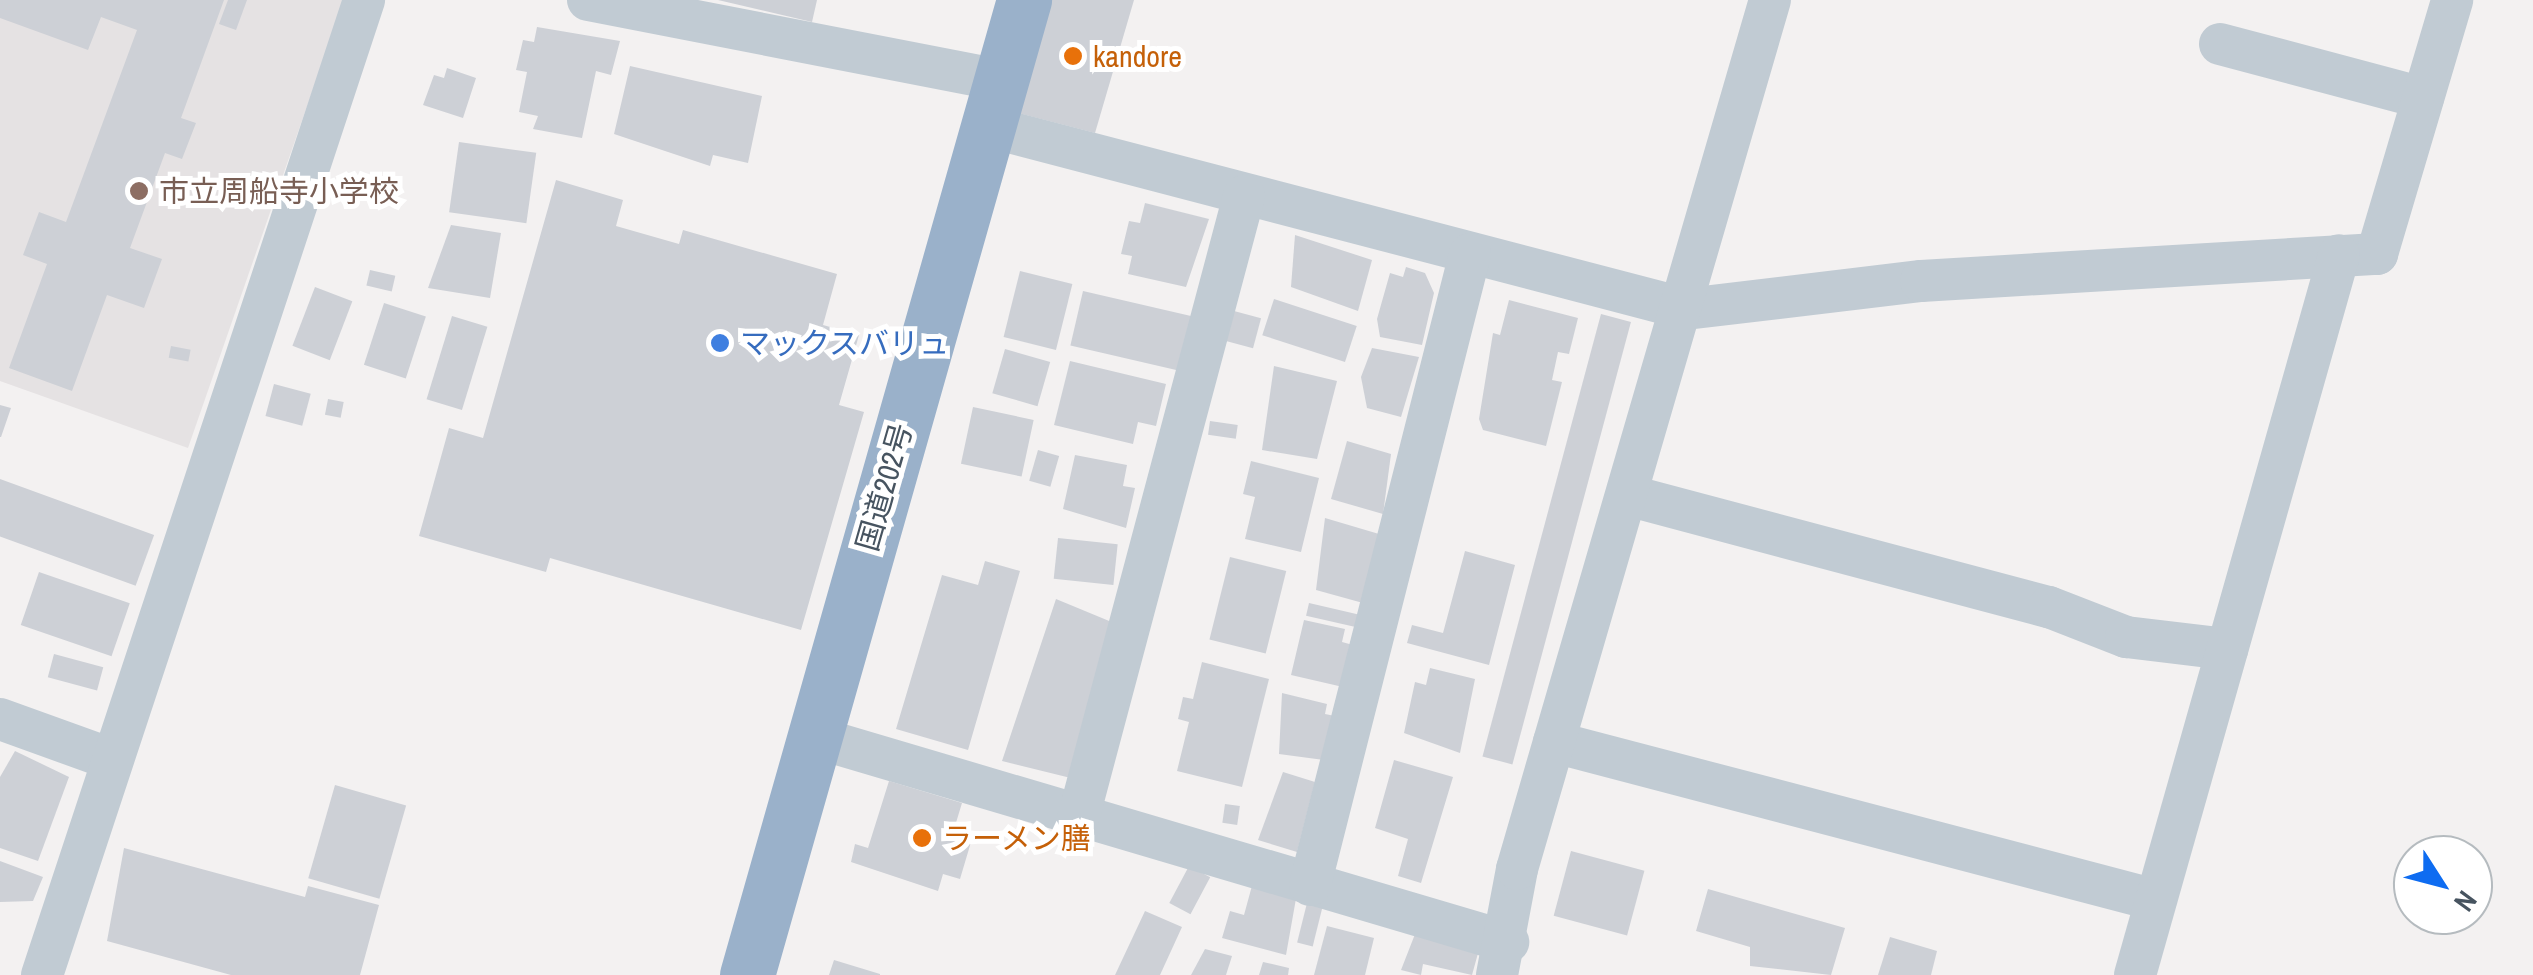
<!DOCTYPE html>
<meta charset="utf-8">
<style>
body{margin:0}
#map{position:relative;width:2533px;height:975px;overflow:hidden;background:#f3f1f1;font-family:"Archivo Narrow","Noto Sans JP",sans-serif}
div>[style]{position:absolute}
.education>*{inset:0;background:#e5e2e3}
.building>*{inset:0;background:#cdd0d6;transform-origin:0 0}
.minor>*{height:42px;margin:-21px;padding:0 21px;transform-origin:21px;border-radius:21px;background:#c1cbd3}
.trunk>*{height:55px;margin:-27.5px;padding:0 27.5px;transform-origin:27.5px;border-radius:27.5px;background:#9ab1ca}
.dots>*{width:28px;height:28px;translate:-50% -50%;box-sizing:border-box;border:5px solid #fff;border-radius:50%}
span{translate:-50% -50%;white-space:nowrap;text-align:center;line-height:1.15;-webkit-text-stroke:10px #fff;paint-order:stroke}
.food-label{font-size:30px;color:#c56008}
.left{translate:0 -50%;text-align:left}
.education-label{font-size:30px;color:#785e54}
.shop-label{font-size:30px;color:#366cbe}
.street-label{font-size:30px;color:#475460}
.north{position:absolute;left:2393px;top:835px;width:100px;height:100px;box-sizing:border-box;background:#fff;border:2px solid #b5bbbf;border-radius:50%;rotate:126deg;font-size:28px;font-weight:700;line-height:40px;text-align:center;color:#475460}
.north::after{content:'';display:block;margin:auto;width:35px;height:45px;background:#0e6cf1;clip-path:polygon(50% 0,100% 100%,50% 72%,0 100%)}
</style>
<div id="map">
<div class="education">
<i style="clip-path:polygon(0 0,344px 0,188px 448px,0 381px)"></i>
</div>
<div class="building">
<i style="clip-path:polygon(0 0,224px 0,181px 118px,196px 123px,182px 159px,165px 153px,130px 248px,162px 259px,144px 308px,107px 295px,72px 391px,9px 368px,47px 264px,23px 255px,39px 212px,66px 222px,137px 30px,101px 17px,88px 50px,0 18px)"></i>
<i style="clip-path:polygon(228px 0,247px 0,236px 30px,219px 24px)"></i>
<i style="clip-path:polygon(718px 0,817px 0,812px 22px)"></i>
<i style="clip-path:polygon(1047px 0,1134px 0,1095px 133px,1010px 111px)"></i>
<i style="clip-path:polygon(537px 27px,620px 41px,611px 75px,596px 71px,582px 138px,533px 129px,538px 116px,519px 112px,527px 72px,516px 70px,523px 40px,534px 42px)"></i>
<i style="clip-path:polygon(630px 66px,762px 96px,748px 163px,713px 155px,710px 166px,614px 134px)"></i>
<i style="clip-path:polygon(447px 68px,476px 78px,463px 118px,423px 105px,434px 75px,444px 78px)"></i>
<i style="left:459px;top:142px;width:78px;height:71px;rotate:8deg"></i>
<i style="clip-path:polygon(556px 180px,623px 200px,616px 226px,679px 244px,683px 230px,837px 274px,823px 325px,859px 335px,839px 405px,864px 412px,801px 630px,550px 558px,546px 572px,419px 536px,449px 428px,483px 438px)"></i>
<i style="clip-path:polygon(1145px 203px,1209px 219px,1186px 287px,1128px 274px,1132px 256px,1121px 254px,1129px 221px,1140px 223px)"></i>
<i style="clip-path:polygon(451px 225px,501px 233px,490px 298px,428px 288px)"></i>
<i style="clip-path:polygon(1295px 235px,1372px 260px,1358px 311px,1291px 287px)"></i>
<i style="clip-path:polygon(1406px 267px,1425px 273px,1434px 293px,1422px 345px,1380px 337px,1377px 319px,1390px 273px,1403px 277px)"></i>
<i style="left:370px;top:270px;width:26px;height:16px;rotate:13deg"></i>
<i style="left:1020px;top:271px;width:54px;height:68px;rotate:14deg"></i>
<i style="left:315px;top:287px;width:40px;height:63px;rotate:21deg"></i>
<i style="left:1083px;top:291px;width:113px;height:56px;rotate:13deg"></i>
<i style="left:1274px;top:299px;width:87px;height:38px;rotate:18deg"></i>
<i style="clip-path:polygon(1509px 300px,1578px 318px,1569px 354px,1558px 352px,1552px 380px,1562px 382px,1546px 446px,1483px 430px,1479px 419px,1493px 333px,1500px 335px)"></i>
<i style="left:384px;top:303px;width:44px;height:65px;rotate:18deg"></i>
<i style="left:1234px;top:311px;width:28px;height:31px;rotate:15deg"></i>
<i style="left:1601px;top:314px;width:31px;height:458px;rotate:15deg"></i>
<i style="left:452px;top:316px;width:37px;height:87px;rotate:17deg"></i>
<i style="left:171px;top:346px;width:20px;height:12px;rotate:11deg"></i>
<i style="clip-path:polygon(1372px 348px,1419px 357px,1401px 417px,1367px 408px,1361px 377px)"></i>
<i style="left:1005px;top:349px;width:47px;height:46px;rotate:16deg"></i>
<i style="clip-path:polygon(1070px 361px,1166px 384px,1156px 426px,1138px 422px,1133px 444px,1054px 425px)"></i>
<i style="clip-path:polygon(1274px 366px,1337px 381px,1317px 459px,1262px 450px)"></i>
<i style="left:274px;top:384px;width:38px;height:33px;rotate:15deg"></i>
<i style="left:328px;top:399px;width:16px;height:16px;rotate:11deg"></i>
<i style="clip-path:polygon(0 405px,11px 408px,1px 437px,0 437px)"></i>
<i style="left:973px;top:407px;width:62px;height:58px;rotate:12deg"></i>
<i style="left:1210px;top:421px;width:28px;height:14px;rotate:8deg"></i>
<i style="clip-path:polygon(1347px 441px,1391px 454px,1383px 514px,1331px 499px)"></i>
<i style="left:1038px;top:450px;width:22px;height:32px;rotate:16deg"></i>
<i style="clip-path:polygon(1075px 455px,1127px 465px,1123px 486px,1135px 488px,1126px 528px,1063px 509px)"></i>
<i style="clip-path:polygon(1251px 461px,1319px 478px,1301px 552px,1245px 539px,1255px 497px,1243px 494px)"></i>
<i style="left:0;top:479px;width:164px;height:54px;rotate:20deg"></i>
<i style="clip-path:polygon(1325px 518px,1379px 534px,1363px 603px,1316px 590px)"></i>
<i style="left:1058px;top:538px;width:60px;height:41px;rotate:6deg"></i>
<i style="clip-path:polygon(1465px 551px,1515px 565px,1489px 665px,1407px 643px,1412px 625px,1443px 633px)"></i>
<i style="left:1230px;top:557px;width:58px;height:85px;rotate:14deg"></i>
<i style="clip-path:polygon(985px 561px,1020px 571px,968px 750px,896px 729px,942px 575px,978px 585px)"></i>
<i style="left:39px;top:572px;width:96px;height:56px;rotate:19deg"></i>
<i style="clip-path:polygon(1056px 599px,1114px 623px,1083px 781px,1002px 761px)"></i>
<i style="left:1309px;top:603px;width:53px;height:13px;rotate:13deg"></i>
<i style="clip-path:polygon(1304px 620px,1345px 629px,1342px 642px,1353px 645px,1343px 687px,1291px 675px)"></i>
<i style="left:54px;top:654px;width:51px;height:24px;rotate:15deg"></i>
<i style="clip-path:polygon(1202px 662px,1269px 679px,1242px 787px,1177px 771px,1189px 722px,1178px 719px,1183px 697px,1193px 699px)"></i>
<i style="clip-path:polygon(1430px 668px,1475px 679px,1460px 753px,1404px 733px,1415px 682px,1426px 685px)"></i>
<i style="clip-path:polygon(1282px 693px,1327px 704px,1325px 714px,1335px 716px,1324px 760px,1279px 754px)"></i>
<i style="clip-path:polygon(15px 751px,69px 777px,38px 861px,0 848px,0 777px)"></i>
<i style="clip-path:polygon(1394px 760px,1453px 777px,1421px 883px,1398px 876px,1408px 839px,1375px 828px)"></i>
<i style="clip-path:polygon(1283px 772px,1315px 782px,1297px 852px,1258px 840px)"></i>
<i style="clip-path:polygon(889px 781px,962px 803px,955px 826px,974px 832px,960px 879px,943px 874px,938px 891px,851px 862px,855px 844px,868px 848px)"></i>
<i style="left:335px;top:785px;width:74px;height:97px;rotate:16deg"></i>
<i style="left:1225px;top:804px;width:15px;height:19px;rotate:8deg"></i>
<i style="clip-path:polygon(124px 848px,305px 897px,308px 886px,379px 905px,360px 975px,231px 975px,107px 941px)"></i>
<i style="left:1571px;top:851px;width:76px;height:67px;rotate:15deg"></i>
<i style="clip-path:polygon(0 861px,43px 877px,33px 901px,0 902px)"></i>
<i style="left:1189px;top:866px;width:24px;height:42px;rotate:28deg"></i>
<i style="clip-path:polygon(1253px 882px,1297px 893px,1286px 955px,1222px 938px,1230px 911px,1244px 915px)"></i>
<i style="clip-path:polygon(1708px 889px,1845px 928px,1831px 975px,1750px 966px,1750px 947px,1696px 931px)"></i>
<i style="left:1309px;top:895px;width:16px;height:49px;rotate:14deg"></i>
<i style="clip-path:polygon(1145px 911px,1182px 927px,1160px 975px,1115px 975px)"></i>
<i style="clip-path:polygon(1327px 926px,1374px 938px,1365px 975px,1314px 975px)"></i>
<i style="clip-path:polygon(1417px 929px,1480px 946px,1472px 975px,1423px 964px,1421px 975px,1401px 970px)"></i>
<i style="clip-path:polygon(1890px 937px,1937px 951px,1931px 975px,1878px 975px)"></i>
<i style="clip-path:polygon(1205px 949px,1232px 956px,1226px 975px,1191px 975px)"></i>
<i style="clip-path:polygon(834px 960px,880px 974px,880px 975px,829px 975px)"></i>
<i style="clip-path:polygon(1263px 962px,1289px 968px,1288px 975px,1259px 975px)"></i>
</div>
<div class="minor">
<i style="left:588px;top:0;width:420px;rotate:11deg"></i>
<i style="left:2220px;top:44px;width:210px;rotate:14.9deg"></i>
<i style="left:986px;top:126px;width:724px;rotate:14.65deg"></i>
<i style="left:1686px;top:309px;width:237px;rotate:-6.8deg"></i>
<i style="left:1921px;top:281px;width:457px;rotate:-3.4deg"></i>
<i style="left:2377px;top:254px;width:265px;rotate:-73.5deg"></i>
<i style="left:1627px;top:495px;width:437px;rotate:14.9deg"></i>
<i style="left:2049px;top:607px;width:83px;rotate:21.3deg"></i>
<i style="left:2126px;top:637px;width:102px;rotate:6.8deg"></i>
<i style="left:0;top:719px;width:118px;rotate:19.8deg"></i>
<i style="left:814px;top:737px;width:724px;rotate:16.46deg"></i>
<i style="left:1554px;top:742px;width:622px;rotate:14.71deg"></i>
<i style="left:1078px;top:819px;width:645px;rotate:-75.08deg"></i>
<i style="left:1310px;top:885px;width:651px;rotate:-75.77deg"></i>
<i style="left:42px;top:975px;width:1027px;rotate:-71.72deg"></i>
<i style="left:1497px;top:975px;width:108px;rotate:-79.3deg"></i>
<i style="left:1517px;top:869px;width:905px;rotate:-73.77deg"></i>
<i style="left:2135px;top:975px;width:748px;rotate:-74.18deg"></i>
</div>
<div class="trunk">
<i style="left:747px;top:975px;width:1014px;rotate:-74.14deg"></i>
</div>
<div class="dots">
<i style="left:1073px;top:56px;background:#e8710a"></i>
<i style="left:139px;top:191px;background:#8d6e63"></i>
<i style="left:720px;top:343px;background:#3f7fe0"></i>
<i style="left:922px;top:838px;background:#e8710a"></i>
</div>
<div class="food-label">
<span class="left" style="left:1093px;top:56px">kandore</span>
<span class="left" style="left:942px;top:838px">ラーメン膳</span>
</div>
<div class="education-label">
<span class="left" style="left:159px;top:191px">市立周船寺小学校</span>
</div>
<div class="shop-label">
<span class="left" style="left:740px;top:343px">マックスバリュ</span>
</div>
<div class="street-label">
<span style="left:884px;top:487px;rotate:-74deg">国道202号</span>
</div>
<div class="north">N</div>
</div>
